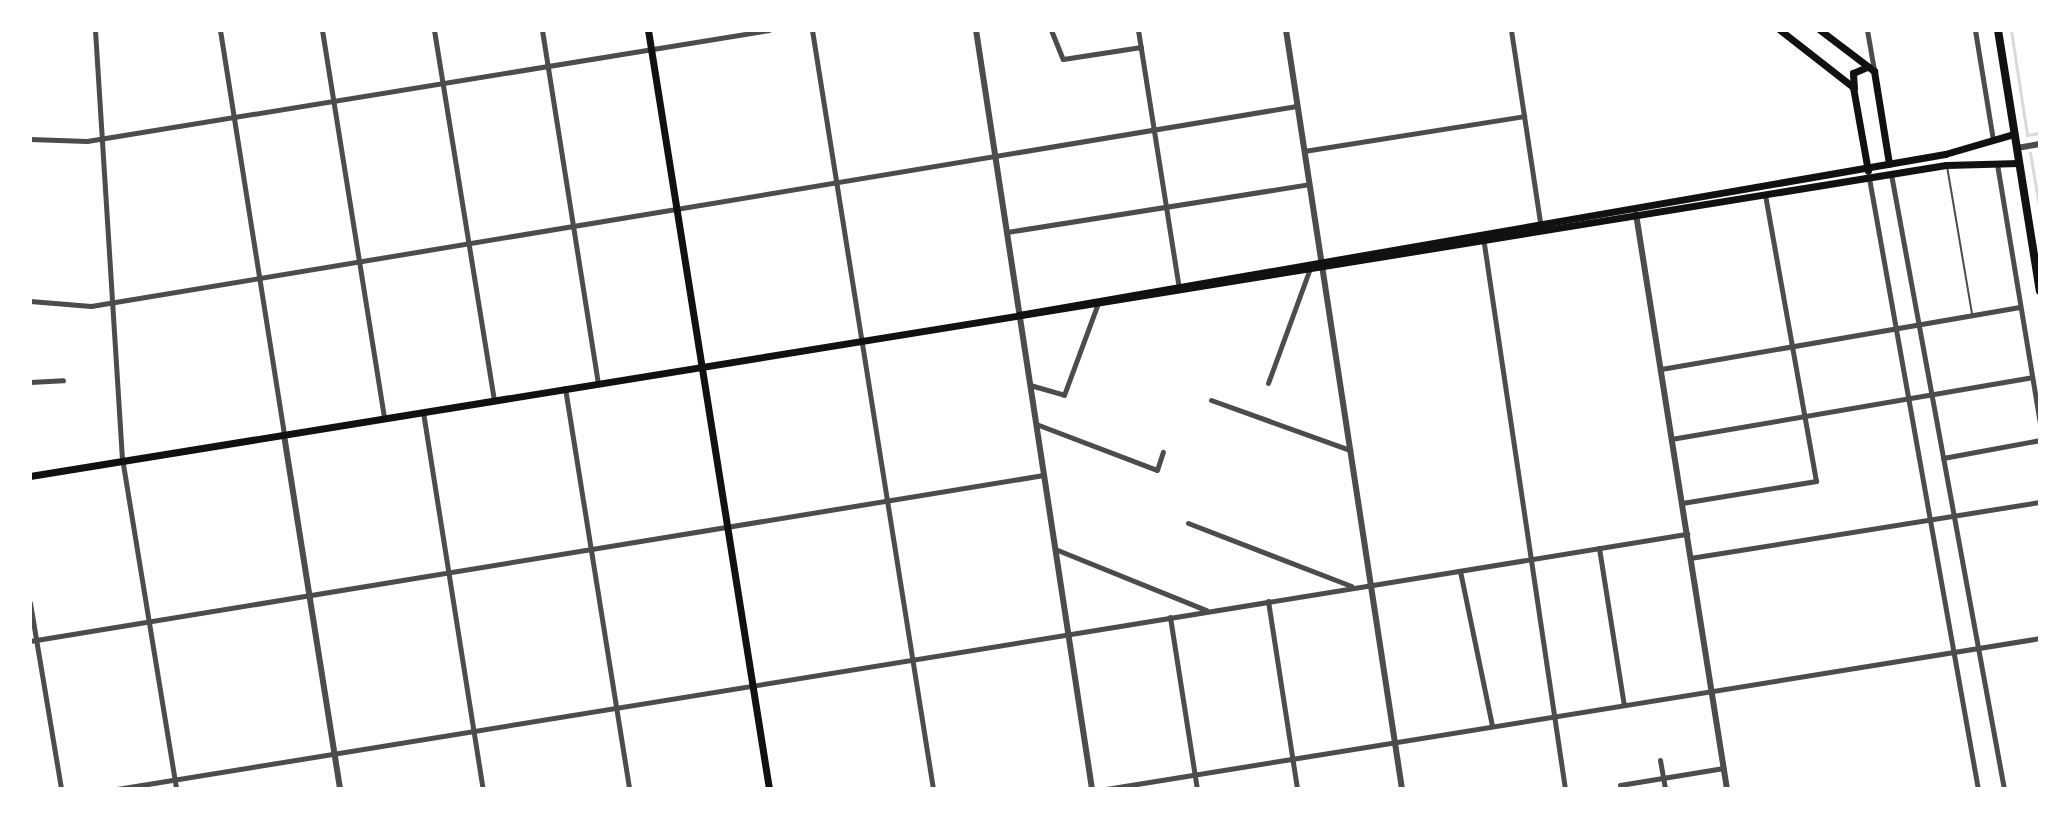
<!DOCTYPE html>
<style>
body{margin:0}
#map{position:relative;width:2070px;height:819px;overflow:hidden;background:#fff;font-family:Mulish,sans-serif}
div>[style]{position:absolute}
.stream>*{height:3px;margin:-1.5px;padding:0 1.5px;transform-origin:1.5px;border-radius:1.5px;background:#d9d9d9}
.service>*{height:2px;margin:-1px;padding:0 1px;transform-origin:1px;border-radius:1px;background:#4c4c4c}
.minor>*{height:5px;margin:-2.5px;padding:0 2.5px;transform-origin:2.5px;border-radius:2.5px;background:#4c4c4c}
.tertiary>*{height:6px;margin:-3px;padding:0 3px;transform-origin:3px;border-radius:3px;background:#4c4c4c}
.secondary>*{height:7px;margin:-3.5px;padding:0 3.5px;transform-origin:3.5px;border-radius:3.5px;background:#111}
.primary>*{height:8px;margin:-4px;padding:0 4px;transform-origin:4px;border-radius:4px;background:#111}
span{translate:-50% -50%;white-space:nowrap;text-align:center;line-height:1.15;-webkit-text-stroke:6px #fff;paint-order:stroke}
.frame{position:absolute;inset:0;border:32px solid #fff;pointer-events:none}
</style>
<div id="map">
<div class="stream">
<i style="left:2011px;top:30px;width:106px;rotate:81.3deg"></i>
<i style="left:2027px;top:135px;width:13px;rotate:-9deg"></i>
<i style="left:2030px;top:153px;width:59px;rotate:80.2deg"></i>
</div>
<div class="service">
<i style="left:1947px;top:166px;width:150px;rotate:80.4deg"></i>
</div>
<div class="minor">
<i style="left:95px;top:30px;width:429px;rotate:86.4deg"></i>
<i style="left:122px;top:458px;width:335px;rotate:80.7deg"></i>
<i style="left:220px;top:30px;width:410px;rotate:81deg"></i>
<i style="left:322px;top:30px;width:393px;rotate:80.9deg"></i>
<i style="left:434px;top:30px;width:375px;rotate:80.8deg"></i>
<i style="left:542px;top:30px;width:357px;rotate:81deg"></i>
<i style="left:812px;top:30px;width:769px;rotate:80.94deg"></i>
<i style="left:1051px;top:30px;width:31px;rotate:68deg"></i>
<i style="left:1063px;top:59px;width:79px;rotate:-8.7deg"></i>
<i style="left:1138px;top:30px;width:256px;rotate:81deg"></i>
<i style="left:1511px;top:30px;width:200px;rotate:81.4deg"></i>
<i style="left:1867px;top:30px;width:41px;rotate:80.1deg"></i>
<i style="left:1975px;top:30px;width:111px;rotate:80.7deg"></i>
<i style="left:30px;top:139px;width:57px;rotate:2deg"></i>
<i style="left:87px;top:141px;width:691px;rotate:-9.24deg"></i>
<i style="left:1304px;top:151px;width:223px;rotate:-9deg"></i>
<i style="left:1997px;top:164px;width:265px;rotate:80.6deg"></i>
<i style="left:1891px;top:174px;width:625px;rotate:79.59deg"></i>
<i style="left:1869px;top:178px;width:621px;rotate:79.89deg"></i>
<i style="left:1007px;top:232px;width:306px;rotate:-9deg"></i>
<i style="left:1483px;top:237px;width:558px;rotate:81.55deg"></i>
<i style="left:30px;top:301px;width:61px;rotate:4.7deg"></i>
<i style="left:91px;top:306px;width:1222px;rotate:-9.42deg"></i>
<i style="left:1661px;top:369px;width:364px;rotate:-9.8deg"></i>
<i style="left:30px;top:382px;width:33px;rotate:-3deg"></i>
<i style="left:1268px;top:383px;width:119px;rotate:-69.9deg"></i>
<i style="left:1030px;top:385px;width:35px;rotate:16deg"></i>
<i style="left:1064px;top:395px;width:95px;rotate:-69.7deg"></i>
<i style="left:565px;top:388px;width:406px;rotate:80.9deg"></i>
<i style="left:1211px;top:400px;width:148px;rotate:19.8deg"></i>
<i style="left:423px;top:412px;width:382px;rotate:81deg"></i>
<i style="left:1036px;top:424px;width:129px;rotate:20.8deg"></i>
<i style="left:1157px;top:470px;width:19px;rotate:-72deg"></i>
<i style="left:1671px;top:439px;width:366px;rotate:-9.7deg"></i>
<i style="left:1943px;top:458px;width:99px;rotate:-10.5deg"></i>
<i style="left:1682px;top:503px;width:136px;rotate:-9.3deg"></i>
<i style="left:1816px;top:481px;width:291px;rotate:-100.1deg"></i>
<i style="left:1188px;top:523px;width:175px;rotate:21.1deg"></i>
<i style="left:1599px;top:548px;width:159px;rotate:81deg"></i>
<i style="left:1055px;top:549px;width:163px;rotate:22deg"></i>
<i style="left:1690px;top:558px;width:354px;rotate:-9.1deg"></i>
<i style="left:1460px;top:571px;width:158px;rotate:78.3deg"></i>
<i style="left:1268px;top:601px;width:190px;rotate:81.2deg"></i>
<i style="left:30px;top:603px;width:189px;rotate:80.5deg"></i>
<i style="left:1170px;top:617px;width:174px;rotate:81.1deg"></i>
<i style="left:30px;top:641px;width:1027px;rotate:-9.3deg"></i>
<i style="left:1660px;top:760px;width:29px;rotate:80deg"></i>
<i style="left:1620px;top:785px;width:105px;rotate:-9.3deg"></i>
<i style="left:117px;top:789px;width:1591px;rotate:-9.23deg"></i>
<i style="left:1106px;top:789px;width:946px;rotate:-9.18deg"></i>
</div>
<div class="tertiary">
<i style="left:976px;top:30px;width:768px;rotate:81.31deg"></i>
<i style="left:1286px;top:30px;width:768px;rotate:81.31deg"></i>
<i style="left:2017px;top:148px;width:23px;rotate:-10deg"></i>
<i style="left:1636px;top:214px;width:582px;rotate:81.01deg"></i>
<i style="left:284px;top:435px;width:358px;rotate:81deg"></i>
</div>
<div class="secondary">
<i style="left:648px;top:30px;width:769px;rotate:80.94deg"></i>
<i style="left:1780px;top:30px;width:93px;rotate:38deg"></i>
<i style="left:1853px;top:87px;width:85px;rotate:79.9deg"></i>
<i style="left:1820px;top:30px;width:68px;rotate:37.2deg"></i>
<i style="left:1874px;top:71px;width:94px;rotate:80.8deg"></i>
<i style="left:1854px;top:88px;width:15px;rotate:-94deg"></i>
<i style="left:1853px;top:73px;width:15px;rotate:-23deg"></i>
<i style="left:1019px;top:315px;width:940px;rotate:-9.86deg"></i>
<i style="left:1945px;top:154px;width:72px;rotate:-16.2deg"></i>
<i style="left:30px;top:476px;width:1941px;rotate:-9.22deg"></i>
<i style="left:1946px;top:165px;width:73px;rotate:-1.6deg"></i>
</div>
<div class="primary">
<i style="left:1998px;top:30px;width:264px;rotate:80.9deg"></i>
</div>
<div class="frame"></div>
</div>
